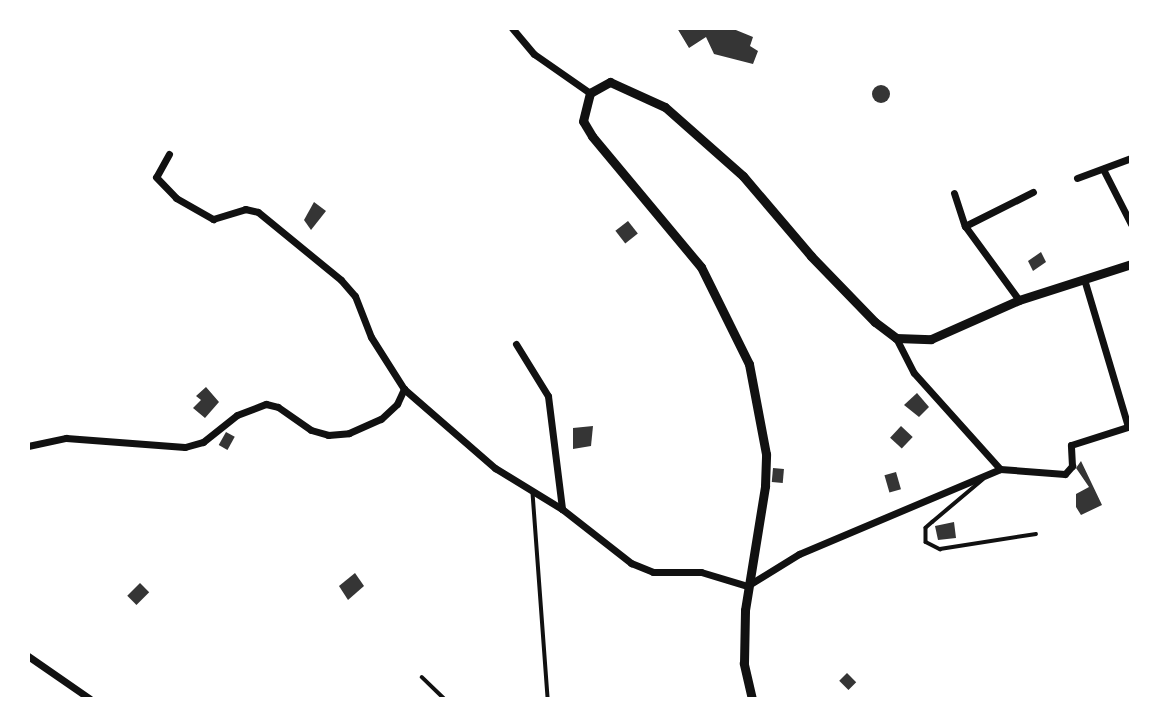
<!DOCTYPE html>
<style>
body{margin:0}
#map{position:relative;width:1159px;height:727px;overflow:hidden;background:#fff;font-family:"DejaVu Sans",sans-serif}
div>[style]{position:absolute}
.building>*{inset:0;background:#353535;transform-origin:0 0}
.round{border-radius:50%}
.service>*{height:3.5px;margin:-1.75px;padding:0 1.75px;transform-origin:1.75px;border-radius:1.75px;background:#111}
.minor>*{height:7px;margin:-3.5px;padding:0 3.5px;transform-origin:3.5px;border-radius:3.5px;background:#111}
.tertiary>*{height:9px;margin:-4.5px;padding:0 4.5px;transform-origin:4.5px;border-radius:4.5px;background:#111}
span{translate:-50% -50%;white-space:nowrap;text-align:center;line-height:1.15;-webkit-text-stroke:5px #fff;paint-order:stroke}
.frame{position:absolute;inset:0;border:30px solid #fff;pointer-events:none}
</style>
<div id="map">
<div class="building">
<i style="clip-path:polygon(677px 28px,731px 28px,753px 37px,750px 46px,758px 51px,753px 64px,714px 54px,706px 37px,689px 48px)"></i>
<i class="round" style="left:872px;top:85px;width:18px;height:18px"></i>
<i style="clip-path:polygon(314px 202px,326px 211px,311px 230px,304px 220px)"></i>
<i style="left:628px;top:221px;width:16px;height:16px;rotate:52deg"></i>
<i style="clip-path:polygon(1041px 252px,1046px 262px,1033px 271px,1028px 261px)"></i>
<i style="clip-path:polygon(206px 387px,219px 402px,205px 418px,193px 408px,201px 400px,196px 396px)"></i>
<i style="clip-path:polygon(917px 393px,929px 407px,919px 417px,904px 405px)"></i>
<i style="clip-path:polygon(593px 426px,591px 446px,573px 449px,573px 428px)"></i>
<i style="left:901px;top:426px;width:16px;height:16px;rotate:43deg"></i>
<i style="left:226px;top:432px;width:10px;height:15px;rotate:29deg"></i>
<i style="clip-path:polygon(1081px 461px,1102px 505px,1081px 515px,1076px 507px,1076px 494px,1089px 487px,1076px 468px)"></i>
<i style="left:773px;top:468px;width:11px;height:14px;rotate:5deg"></i>
<i style="left:896px;top:472px;width:18px;height:12px;rotate:74deg"></i>
<i style="clip-path:polygon(954px 522px,956px 538px,938px 540px,935px 526px)"></i>
<i style="clip-path:polygon(355px 573px,364px 586px,348px 600px,339px 586px)"></i>
<i style="left:140px;top:583px;width:13px;height:18px;rotate:45deg"></i>
<i style="left:847px;top:673px;width:13px;height:11px;rotate:45deg"></i>
</div>
<div class="service">
<i style="left:983px;top:480px;width:65px;rotate:140deg"></i>
<i style="left:933px;top:522px;width:9px;rotate:139deg"></i>
<i style="left:926px;top:528px;width:14px;rotate:90deg"></i>
<i style="left:926px;top:542px;width:16px;rotate:27deg"></i>
<i style="left:940px;top:549px;width:97px;rotate:-8.9deg"></i>
<i style="left:533px;top:493px;width:207px;rotate:85.8deg"></i>
<i style="left:422px;top:677px;width:32px;rotate:44deg"></i>
</div>
<div class="minor">
<i style="left:512px;top:28px;width:34px;rotate:50deg"></i>
<i style="left:534px;top:54px;width:68px;rotate:34.9deg"></i>
<i style="left:169px;top:154px;width:26px;rotate:119deg"></i>
<i style="left:156px;top:177px;width:29px;rotate:46deg"></i>
<i style="left:176px;top:198px;width:43px;rotate:29.6deg"></i>
<i style="left:213px;top:219px;width:34px;rotate:-17deg"></i>
<i style="left:245px;top:209px;width:13px;rotate:13deg"></i>
<i style="left:258px;top:212px;width:107px;rotate:39.3deg"></i>
<i style="left:341px;top:280px;width:21px;rotate:49deg"></i>
<i style="left:355px;top:296px;width:44px;rotate:68.7deg"></i>
<i style="left:371px;top:337px;width:62px;rotate:57.6deg"></i>
<i style="left:1103px;top:169px;width:62px;rotate:63deg"></i>
<i style="left:1077px;top:178px;width:58px;rotate:-20.3deg"></i>
<i style="left:954px;top:193px;width:35px;rotate:72deg"></i>
<i style="left:965px;top:226px;width:92px;rotate:53.9deg"></i>
<i style="left:965px;top:226px;width:76px;rotate:-26.6deg"></i>
<i style="left:1084px;top:279px;width:154px;rotate:73.4deg"></i>
<i style="left:896px;top:338px;width:39px;rotate:63deg"></i>
<i style="left:914px;top:373px;width:129px;rotate:48.1deg"></i>
<i style="left:516px;top:344px;width:61px;rotate:58.4deg"></i>
<i style="left:548px;top:396px;width:114px;rotate:82.9deg"></i>
<i style="left:28px;top:446px;width:39px;rotate:-12deg"></i>
<i style="left:66px;top:438px;width:119px;rotate:4.3deg"></i>
<i style="left:185px;top:447px;width:19px;rotate:-16deg"></i>
<i style="left:203px;top:442px;width:43px;rotate:-38.5deg"></i>
<i style="left:237px;top:415px;width:31px;rotate:-21deg"></i>
<i style="left:266px;top:404px;width:12px;rotate:14deg"></i>
<i style="left:278px;top:407px;width:40px;rotate:34.9deg"></i>
<i style="left:311px;top:430px;width:18px;rotate:16deg"></i>
<i style="left:328px;top:435px;width:21px;rotate:-5deg"></i>
<i style="left:349px;top:433px;width:35px;rotate:-24deg"></i>
<i style="left:381px;top:419px;width:22px;rotate:-43deg"></i>
<i style="left:397px;top:404px;width:17px;rotate:-65deg"></i>
<i style="left:404px;top:389px;width:121px;rotate:41deg"></i>
<i style="left:495px;top:468px;width:79px;rotate:31.5deg"></i>
<i style="left:562px;top:509px;width:88px;rotate:38deg"></i>
<i style="left:631px;top:563px;width:24px;rotate:22deg"></i>
<i style="left:653px;top:572px;width:48px"></i>
<i style="left:701px;top:572px;width:48px;rotate:16.9deg"></i>
<i style="left:747px;top:586px;width:61px;rotate:-31.6deg"></i>
<i style="left:799px;top:554px;width:218px;rotate:-22.9deg"></i>
<i style="left:1000px;top:469px;width:65px;rotate:4.4deg"></i>
<i style="left:1065px;top:474px;width:11px;rotate:-49deg"></i>
<i style="left:1072px;top:466px;width:21px;rotate:-93deg"></i>
<i style="left:1071px;top:445px;width:63px;rotate:-17.6deg"></i>
<i style="left:28px;top:656px;width:75px;rotate:34.7deg"></i>
</div>
<div class="tertiary">
<i style="left:752px;top:699px;width:37px;rotate:-103deg"></i>
<i style="left:744px;top:663px;width:53px;rotate:-88.9deg"></i>
<i style="left:745px;top:610px;width:126px;rotate:-80.8deg"></i>
<i style="left:765px;top:486px;width:32px;rotate:-88deg"></i>
<i style="left:766px;top:454px;width:92px;rotate:-100.7deg"></i>
<i style="left:749px;top:364px;width:108px;rotate:-116.3deg"></i>
<i style="left:701px;top:267px;width:170px;rotate:-129.8deg"></i>
<i style="left:592px;top:136px;width:17px;rotate:-121deg"></i>
<i style="left:583px;top:121px;width:29px;rotate:-76deg"></i>
<i style="left:590px;top:93px;width:23px;rotate:-29deg"></i>
<i style="left:610px;top:82px;width:60px;rotate:24.4deg"></i>
<i style="left:665px;top:107px;width:104px;rotate:41.5deg"></i>
<i style="left:743px;top:176px;width:105px;rotate:49.6deg"></i>
<i style="left:811px;top:256px;width:92px;rotate:45.9deg"></i>
<i style="left:875px;top:322px;width:26px;rotate:37deg"></i>
<i style="left:896px;top:338px;width:35px;rotate:2deg"></i>
<i style="left:931px;top:339px;width:96px;rotate:-23.9deg"></i>
<i style="left:1019px;top:300px;width:118px;rotate:-17.8deg"></i>
</div>
<div class="frame"></div>
</div>
